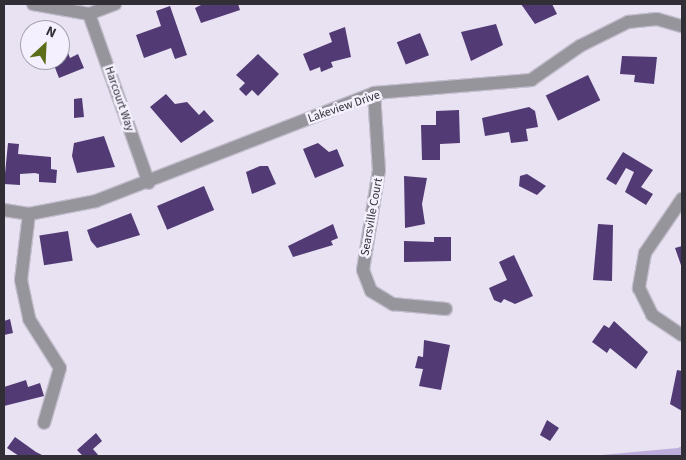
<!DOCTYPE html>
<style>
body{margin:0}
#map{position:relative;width:686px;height:460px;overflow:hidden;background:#e8e2f3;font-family:"Source Sans 3",sans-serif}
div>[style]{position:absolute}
.green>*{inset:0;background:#beaddd}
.building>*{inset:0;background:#523a75;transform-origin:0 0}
.roads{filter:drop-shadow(1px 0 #c3becd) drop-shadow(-1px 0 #c3becd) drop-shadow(0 1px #c3becd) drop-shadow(0 -1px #c3becd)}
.minor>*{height:12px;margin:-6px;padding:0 6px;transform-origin:6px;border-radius:6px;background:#97959c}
span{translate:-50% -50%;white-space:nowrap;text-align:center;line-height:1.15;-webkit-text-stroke:5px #f4f0fe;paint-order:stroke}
.street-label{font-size:12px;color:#312f35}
.frame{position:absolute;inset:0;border:5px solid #312f35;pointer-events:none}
.north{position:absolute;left:20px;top:20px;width:50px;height:50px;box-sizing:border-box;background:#f4f0fe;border:1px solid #a6a3ae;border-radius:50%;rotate:25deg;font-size:14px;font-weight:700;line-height:20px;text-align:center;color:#312f35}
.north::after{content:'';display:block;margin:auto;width:18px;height:22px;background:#5b6d19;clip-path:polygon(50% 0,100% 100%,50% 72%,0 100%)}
</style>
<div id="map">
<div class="green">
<i style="clip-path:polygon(682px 446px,682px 456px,591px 456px,678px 448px)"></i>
</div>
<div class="building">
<i style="clip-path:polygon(203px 4px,238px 4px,240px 10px,201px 23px,195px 8px)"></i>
<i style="clip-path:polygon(521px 4px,552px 4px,557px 14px,535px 24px)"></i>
<i style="clip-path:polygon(170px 6px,187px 55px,175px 59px,171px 48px,144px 58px,136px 35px,161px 26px,156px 11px)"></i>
<i style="clip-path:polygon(496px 24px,503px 45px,471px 61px,461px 32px)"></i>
<i style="clip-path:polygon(345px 27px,351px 57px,331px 62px,333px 67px,321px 72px,320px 67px,310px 71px,303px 54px,332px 42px,329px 33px)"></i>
<i style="clip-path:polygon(60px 32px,70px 58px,78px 54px,84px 68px,59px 78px,52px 60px,60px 60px)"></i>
<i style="left:420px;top:33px;width:24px;height:25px;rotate:68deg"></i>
<i style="clip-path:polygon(258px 54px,279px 74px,258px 96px,252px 90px,246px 96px,239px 89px,245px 83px,236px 75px)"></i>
<i style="clip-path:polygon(622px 56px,657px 57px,654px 84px,634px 82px,635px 75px,620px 74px)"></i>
<i style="left:588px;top:75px;width:28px;height:47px;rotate:64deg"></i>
<i style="clip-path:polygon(166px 94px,175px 104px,187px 102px,199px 115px,204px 110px,214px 121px,181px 143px,150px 107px)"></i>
<i style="clip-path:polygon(82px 98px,84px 117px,74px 118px,74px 99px)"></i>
<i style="clip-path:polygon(529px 107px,535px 111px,538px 127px,526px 129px,528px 141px,511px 143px,509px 132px,485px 136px,482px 118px)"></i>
<i style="clip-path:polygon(459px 110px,460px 143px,440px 144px,440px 160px,422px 160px,421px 125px,436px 125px,436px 111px)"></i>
<i style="clip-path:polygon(104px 136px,115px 167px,77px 173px,72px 156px,74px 143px)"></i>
<i style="clip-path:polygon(8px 143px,19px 144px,18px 154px,51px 157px,51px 169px,57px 170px,56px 183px,39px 182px,39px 174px,35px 173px,20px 174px,20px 185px,4px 184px)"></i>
<i style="clip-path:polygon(318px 143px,329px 152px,337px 149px,344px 166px,315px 178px,303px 149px)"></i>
<i style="clip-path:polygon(623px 152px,653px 170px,641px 187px,653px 194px,646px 205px,625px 192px,634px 172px,626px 168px,616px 185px,606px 179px)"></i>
<i style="clip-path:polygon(260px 166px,268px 166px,276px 184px,252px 194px,246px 172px)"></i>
<i style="clip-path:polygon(527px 174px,546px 186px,537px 195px,519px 186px,520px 176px)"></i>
<i style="clip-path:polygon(404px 176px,427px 178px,422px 204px,425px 224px,405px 228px)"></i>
<i style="left:204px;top:186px;width:26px;height:51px;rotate:67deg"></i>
<i style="clip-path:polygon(131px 213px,140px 235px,97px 248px,91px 241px,87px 230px)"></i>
<i style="clip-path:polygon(333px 224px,338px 238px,331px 241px,333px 245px,293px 257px,288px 246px)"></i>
<i style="clip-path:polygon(598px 224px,613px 225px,612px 281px,593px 280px)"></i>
<i style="left:68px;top:231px;width:30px;height:29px;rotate:81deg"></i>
<i style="clip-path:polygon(434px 237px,451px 237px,451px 261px,404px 262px,404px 241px,434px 242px)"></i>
<i style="clip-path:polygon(682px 246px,682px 268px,675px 248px)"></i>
<i style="clip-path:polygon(514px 255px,533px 296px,515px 304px,504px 299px,501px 303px,494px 300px,489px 288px,507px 280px,499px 262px)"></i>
<i style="clip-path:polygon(10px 319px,13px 333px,4px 335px,4px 321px)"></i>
<i style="clip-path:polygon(614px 321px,648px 352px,636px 369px,610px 348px,607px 353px,592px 342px,604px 325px,609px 328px)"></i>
<i style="clip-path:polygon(424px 340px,450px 345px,441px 390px,419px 386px,423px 369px,415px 368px,418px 356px,423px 357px)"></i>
<i style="clip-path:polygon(677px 370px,682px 371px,682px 411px,670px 404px)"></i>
<i style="clip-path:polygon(26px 380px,28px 387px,40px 383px,44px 396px,4px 406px,4px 387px)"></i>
<i style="clip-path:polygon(547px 420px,559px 428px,550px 441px,540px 435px)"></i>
<i style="clip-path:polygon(96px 433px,102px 441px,93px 449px,99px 456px,83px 456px,77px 450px)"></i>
<i style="clip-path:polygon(15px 437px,36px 452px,44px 456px,19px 456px,7px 448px)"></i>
</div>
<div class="roads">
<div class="minor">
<i style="left:33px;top:4px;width:57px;rotate:10.1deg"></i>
<i style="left:89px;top:14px;width:28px;rotate:-21deg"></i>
<i style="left:89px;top:14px;width:179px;rotate:70.5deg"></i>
<i style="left:374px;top:93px;width:77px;rotate:86.3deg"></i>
<i style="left:379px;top:170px;width:101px;rotate:99.1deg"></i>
<i style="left:363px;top:270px;width:22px;rotate:69deg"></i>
<i style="left:371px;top:291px;width:26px;rotate:31deg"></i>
<i style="left:393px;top:304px;width:53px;rotate:5.4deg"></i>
<i style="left:682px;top:199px;width:65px;rotate:124.4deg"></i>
<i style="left:645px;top:253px;width:36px;rotate:100deg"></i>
<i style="left:639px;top:288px;width:30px;rotate:64deg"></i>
<i style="left:652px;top:315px;width:36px;rotate:34deg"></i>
<i style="left:4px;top:210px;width:25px;rotate:9deg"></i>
<i style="left:29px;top:214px;width:68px;rotate:-11deg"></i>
<i style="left:96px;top:201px;width:298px;rotate:-21.2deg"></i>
<i style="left:374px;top:93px;width:158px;rotate:-4.7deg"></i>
<i style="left:531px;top:80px;width:60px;rotate:-34.8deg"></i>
<i style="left:580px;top:46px;width:54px;rotate:-26.6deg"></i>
<i style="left:628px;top:22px;width:29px;rotate:-6deg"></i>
<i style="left:657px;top:19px;width:26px;rotate:16deg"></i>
<i style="left:29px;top:214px;width:66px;rotate:96.9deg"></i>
<i style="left:21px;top:280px;width:40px;rotate:78deg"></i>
<i style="left:29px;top:319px;width:58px;rotate:57.7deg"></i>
<i style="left:60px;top:368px;width:57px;rotate:106.2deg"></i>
</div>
</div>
<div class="street-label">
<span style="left:119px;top:99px;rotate:71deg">Harcourt Way</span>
<span style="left:344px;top:107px;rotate:-19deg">Lakeview Drive</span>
<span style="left:372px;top:217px;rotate:-80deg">Searsville Court</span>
</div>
<div class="frame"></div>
<div class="north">N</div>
</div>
